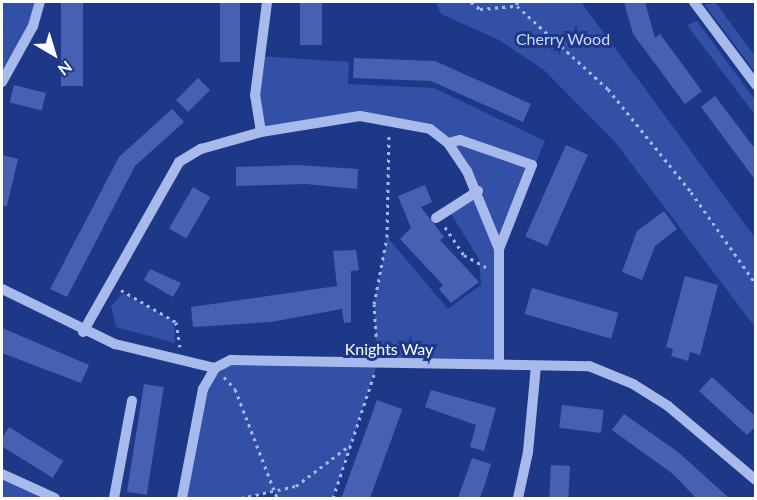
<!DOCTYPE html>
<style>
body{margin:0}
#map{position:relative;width:757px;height:500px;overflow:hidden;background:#1e3888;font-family:Lato,sans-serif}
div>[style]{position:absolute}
.green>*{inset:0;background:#3150a6}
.building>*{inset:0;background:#4661b1;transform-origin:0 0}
.path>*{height:3px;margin-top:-1.5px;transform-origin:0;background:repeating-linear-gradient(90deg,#a8baeb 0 3px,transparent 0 7.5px)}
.minor>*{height:10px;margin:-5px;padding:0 5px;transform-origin:5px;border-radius:5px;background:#a8baeb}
span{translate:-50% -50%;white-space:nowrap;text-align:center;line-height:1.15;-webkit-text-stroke:6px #1e3888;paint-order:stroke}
.park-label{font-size:16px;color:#cdd8f8}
.street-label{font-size:16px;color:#fff}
.frame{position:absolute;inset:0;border:3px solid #fff;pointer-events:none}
.north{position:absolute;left:24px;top:24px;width:60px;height:60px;-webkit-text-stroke:4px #1e3888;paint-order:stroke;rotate:142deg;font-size:16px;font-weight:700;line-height:24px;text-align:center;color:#fff}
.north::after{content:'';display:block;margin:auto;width:21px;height:27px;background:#fff;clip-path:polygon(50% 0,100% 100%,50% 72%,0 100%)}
</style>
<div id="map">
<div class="green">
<i style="clip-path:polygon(2px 2px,40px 2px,2px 82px)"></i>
<i style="clip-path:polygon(436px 2px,581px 2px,755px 238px,755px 327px,615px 142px,544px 70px,499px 40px,441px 14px)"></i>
<i style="clip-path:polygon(715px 2px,755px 56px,755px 72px,705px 5px)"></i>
<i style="clip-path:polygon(697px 21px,755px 100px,755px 115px,687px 25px)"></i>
<i style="clip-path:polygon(259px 56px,349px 62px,348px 84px,434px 88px,545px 141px,499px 249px,499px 363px,377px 365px,333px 498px,277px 498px,274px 492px,241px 498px,182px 498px,203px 389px,215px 368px,231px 360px,377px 365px,374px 304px,387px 237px,448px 309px,481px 285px,479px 259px,448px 209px,478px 191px,467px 171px,430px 129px,360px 116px,261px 132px,256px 115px)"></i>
<i style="clip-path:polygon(123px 293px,174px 321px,175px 343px,116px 327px,111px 306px)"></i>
<i style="clip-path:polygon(2px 474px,55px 498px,2px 498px)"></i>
</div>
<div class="building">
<i style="left:61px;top:2px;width:22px;height:84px"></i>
<i style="left:220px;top:2px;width:20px;height:60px"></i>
<i style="left:300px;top:2px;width:22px;height:43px"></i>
<i style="clip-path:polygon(624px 2px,645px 2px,655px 38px,660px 34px,702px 91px,685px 104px,633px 34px)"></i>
<i style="clip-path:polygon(354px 58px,435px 61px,531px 104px,523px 122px,431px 81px,353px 78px)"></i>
<i style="left:198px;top:78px;width:17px;height:31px;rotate:45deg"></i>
<i style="left:14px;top:85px;width:33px;height:18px;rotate:14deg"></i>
<i style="clip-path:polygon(715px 96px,756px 150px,756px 181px,701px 107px)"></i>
<i style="clip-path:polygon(172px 109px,184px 122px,135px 166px,67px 297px,50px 289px,119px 157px)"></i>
<i style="left:566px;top:145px;width:24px;height:100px;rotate:24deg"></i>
<i style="clip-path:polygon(2px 155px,18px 159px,7px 206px,2px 206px)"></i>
<i style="clip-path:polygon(298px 165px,358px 169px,357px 189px,306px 184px,236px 186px,236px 167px)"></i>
<i style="clip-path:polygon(425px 185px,432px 202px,421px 207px,444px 237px,440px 240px,479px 282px,451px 303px,439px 289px,443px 285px,400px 239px,411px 228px,398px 196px)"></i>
<i style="left:193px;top:187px;width:20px;height:48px;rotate:30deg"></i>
<i style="clip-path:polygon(664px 211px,677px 229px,655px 246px,642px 280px,622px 272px,637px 231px)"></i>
<i style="clip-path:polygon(356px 250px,359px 270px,351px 271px,351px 322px,344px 323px,342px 309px,271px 322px,193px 327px,191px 307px,337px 286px,333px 251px)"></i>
<i style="clip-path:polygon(150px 269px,181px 283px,173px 297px,144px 280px)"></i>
<i style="clip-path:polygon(685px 276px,718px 285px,700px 355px,690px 352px,688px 361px,671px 356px,673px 349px,666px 347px)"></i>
<i style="left:532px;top:288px;width:90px;height:27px;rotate:16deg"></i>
<i style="clip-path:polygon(2px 328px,89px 365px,81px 383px,2px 353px)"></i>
<i style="clip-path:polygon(712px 377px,756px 417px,756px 426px,747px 435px,699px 391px)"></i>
<i style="left:144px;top:384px;width:20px;height:109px;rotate:9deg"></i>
<i style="clip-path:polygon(431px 390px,496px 408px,484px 451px,470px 447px,476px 425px,425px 407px)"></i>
<i style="left:377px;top:400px;width:27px;height:104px;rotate:20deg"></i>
<i style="left:562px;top:405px;width:42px;height:23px;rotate:7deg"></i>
<i style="clip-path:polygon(624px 414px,678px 452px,729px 498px,696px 498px,673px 474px,612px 430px)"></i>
<i style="left:9px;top:427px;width:64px;height:20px;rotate:32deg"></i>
<i style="clip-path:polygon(472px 458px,491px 464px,486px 481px,480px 498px,458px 498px)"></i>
<i style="left:551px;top:465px;width:19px;height:33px;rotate:3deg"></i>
</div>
<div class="path">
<i style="left:471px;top:2px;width:11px;rotate:38deg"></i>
<i style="left:480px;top:9px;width:37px;rotate:-5deg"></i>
<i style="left:517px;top:2px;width:4px;rotate:90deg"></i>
<i style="left:517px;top:6px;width:123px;rotate:42.4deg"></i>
<i style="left:608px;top:89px;width:132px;rotate:51.1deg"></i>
<i style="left:691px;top:192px;width:113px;rotate:54.8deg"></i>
<i style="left:445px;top:227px;width:34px;rotate:56deg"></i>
<i style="left:464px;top:255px;width:25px;rotate:29deg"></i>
<i style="left:121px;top:290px;width:64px;rotate:30.2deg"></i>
<i style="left:176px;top:322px;width:25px;rotate:81deg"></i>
<i style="left:377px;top:351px;width:47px;rotate:-93.7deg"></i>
<i style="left:374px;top:304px;width:68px;rotate:-79deg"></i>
<i style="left:387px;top:237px;width:103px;rotate:-88.9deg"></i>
<i style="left:224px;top:377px;width:16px;rotate:47deg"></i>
<i style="left:235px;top:389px;width:117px;rotate:68.9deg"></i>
<i style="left:241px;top:498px;width:56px;rotate:-12.3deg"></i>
<i style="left:296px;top:486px;width:68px;rotate:-37.2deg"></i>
<i style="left:333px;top:498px;width:130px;rotate:-71.6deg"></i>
</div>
<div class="minor">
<i style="left:694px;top:2px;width:104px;rotate:53.2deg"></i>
<i style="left:2px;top:82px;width:64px;rotate:-61deg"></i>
<i style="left:33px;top:26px;width:25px;rotate:-74deg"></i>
<i style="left:261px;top:132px;width:36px;rotate:-99deg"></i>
<i style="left:255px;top:96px;width:95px;rotate:-82.7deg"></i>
<i style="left:448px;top:143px;width:12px;rotate:-14deg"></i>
<i style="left:460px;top:140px;width:76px;rotate:19.1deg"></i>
<i style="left:532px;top:165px;width:90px;rotate:111.4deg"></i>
<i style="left:436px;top:218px;width:50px;rotate:-32.7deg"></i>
<i style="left:2px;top:289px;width:126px;rotate:26deg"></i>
<i style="left:115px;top:344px;width:103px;rotate:13.5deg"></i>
<i style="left:215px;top:368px;width:18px;rotate:-27deg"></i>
<i style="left:231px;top:360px;width:358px;rotate:1deg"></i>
<i style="left:589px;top:366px;width:48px;rotate:22.2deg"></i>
<i style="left:633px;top:384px;width:41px;rotate:32.2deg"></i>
<i style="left:668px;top:406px;width:115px;rotate:40.1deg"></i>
<i style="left:83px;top:332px;width:195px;rotate:-60.5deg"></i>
<i style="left:179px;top:162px;width:26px;rotate:-31deg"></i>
<i style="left:201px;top:149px;width:62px;rotate:-15.8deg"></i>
<i style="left:261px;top:132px;width:100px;rotate:-9.2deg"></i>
<i style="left:360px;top:116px;width:71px;rotate:10.5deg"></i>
<i style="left:430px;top:129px;width:23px;rotate:38deg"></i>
<i style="left:448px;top:143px;width:34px;rotate:56deg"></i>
<i style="left:467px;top:171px;width:84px;rotate:67.7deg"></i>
<i style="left:499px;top:249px;width:114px;rotate:90deg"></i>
<i style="left:2px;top:474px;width:58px;rotate:24.4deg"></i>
<i style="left:114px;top:498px;width:99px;rotate:-79.5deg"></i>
<i style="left:182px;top:498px;width:111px;rotate:-79.1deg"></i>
<i style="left:203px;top:389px;width:24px;rotate:-60deg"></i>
<i style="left:518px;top:498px;width:47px;rotate:-77.7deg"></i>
<i style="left:528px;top:452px;width:86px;rotate:-84.7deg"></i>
</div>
<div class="park-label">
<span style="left:563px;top:39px">Cherry Wood</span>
</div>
<div class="street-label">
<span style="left:389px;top:349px">Knights Way</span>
</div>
<div class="frame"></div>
<div class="north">N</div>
</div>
